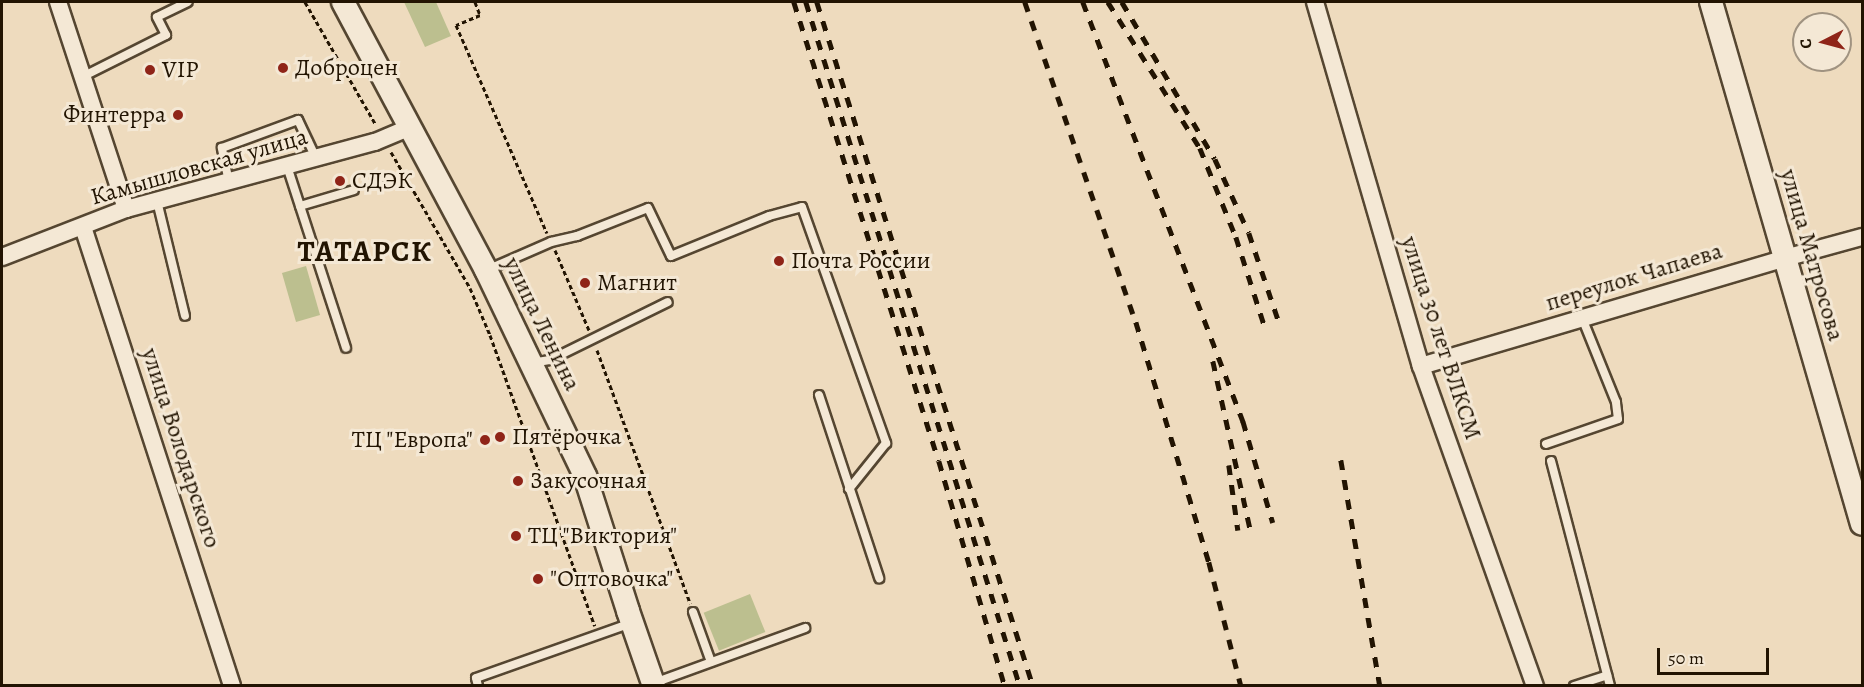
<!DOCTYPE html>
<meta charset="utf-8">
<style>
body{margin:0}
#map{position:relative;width:1864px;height:687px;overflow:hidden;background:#eedbbe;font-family:Alegreya,serif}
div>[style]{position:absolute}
.green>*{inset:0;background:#bcbf8f;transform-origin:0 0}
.path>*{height:3px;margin-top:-1.5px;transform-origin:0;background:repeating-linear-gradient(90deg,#221402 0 4.5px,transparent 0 7.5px)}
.roads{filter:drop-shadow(2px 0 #554631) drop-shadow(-2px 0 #554631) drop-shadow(0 2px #554631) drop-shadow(0 -2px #554631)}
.lane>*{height:8px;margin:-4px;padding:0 4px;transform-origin:4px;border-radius:4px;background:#f4e8d5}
.street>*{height:16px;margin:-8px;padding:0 8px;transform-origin:8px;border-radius:8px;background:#f4e8d5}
.secondary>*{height:22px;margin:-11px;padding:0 11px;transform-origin:11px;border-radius:11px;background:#f4e8d5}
.rail>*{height:4.5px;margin-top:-2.25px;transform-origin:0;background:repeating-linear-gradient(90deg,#221402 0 10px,transparent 0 20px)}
.dots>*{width:16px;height:16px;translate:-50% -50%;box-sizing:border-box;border:3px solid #f4e8d5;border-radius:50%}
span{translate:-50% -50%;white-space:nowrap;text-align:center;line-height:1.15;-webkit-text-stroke:6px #f4e8d5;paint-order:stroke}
.poi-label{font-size:24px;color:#221402}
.left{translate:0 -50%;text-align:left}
.right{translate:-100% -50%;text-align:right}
.street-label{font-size:24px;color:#221402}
.district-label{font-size:30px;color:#221402;font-weight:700;letter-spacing:1.5px}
.frame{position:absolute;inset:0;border:3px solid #221402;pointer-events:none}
.north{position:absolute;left:1792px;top:12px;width:60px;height:60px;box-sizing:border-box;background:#f4e8d5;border:2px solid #a09381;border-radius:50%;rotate:264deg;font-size:16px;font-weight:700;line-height:24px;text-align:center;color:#221402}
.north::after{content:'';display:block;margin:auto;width:21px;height:27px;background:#8f2418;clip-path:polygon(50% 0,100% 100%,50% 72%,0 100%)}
.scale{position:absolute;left:1657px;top:648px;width:112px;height:27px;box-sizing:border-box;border:3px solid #221402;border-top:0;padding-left:8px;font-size:18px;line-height:21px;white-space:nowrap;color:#221402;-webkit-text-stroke:4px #f4e8d5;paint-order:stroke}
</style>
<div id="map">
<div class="green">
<i style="clip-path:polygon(404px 2px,436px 2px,451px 36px,425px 47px)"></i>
<i style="left:306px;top:266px;width:51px;height:25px;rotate:74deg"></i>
<i style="left:750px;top:594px;width:41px;height:50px;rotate:68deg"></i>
</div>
<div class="path">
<i style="left:305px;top:2px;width:142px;rotate:60deg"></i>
<i style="left:475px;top:2px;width:14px;rotate:69deg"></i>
<i style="left:480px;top:15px;width:26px;rotate:157deg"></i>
<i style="left:456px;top:25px;width:227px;rotate:66.4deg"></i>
<i style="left:391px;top:152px;width:157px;rotate:59.8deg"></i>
<i style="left:470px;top:288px;width:51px;rotate:66.9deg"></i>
<i style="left:490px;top:335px;width:309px;rotate:70.2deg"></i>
<i style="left:365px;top:187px;width:41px;rotate:-15.4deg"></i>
<i style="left:555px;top:250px;width:87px;rotate:67deg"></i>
<i style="left:597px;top:350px;width:270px;rotate:69.8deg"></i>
</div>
<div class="roads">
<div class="lane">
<i style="left:82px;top:77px;width:94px;rotate:-26.6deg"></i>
<i style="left:166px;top:35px;width:20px;rotate:-117deg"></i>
<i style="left:157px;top:17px;width:34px;rotate:-26deg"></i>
<i style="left:287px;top:166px;width:191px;rotate:72deg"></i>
<i style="left:229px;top:182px;width:35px;rotate:-102deg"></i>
<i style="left:222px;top:148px;width:81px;rotate:-20.2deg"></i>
<i style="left:298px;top:120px;width:42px;rotate:64.7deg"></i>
<i style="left:157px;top:201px;width:118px;rotate:76.3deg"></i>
<i style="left:300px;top:206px;width:56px;rotate:-16.5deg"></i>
<i style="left:487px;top:270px;width:70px;rotate:-23.6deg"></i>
<i style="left:551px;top:242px;width:27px;rotate:-13deg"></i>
<i style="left:577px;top:236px;width:76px;rotate:-21.5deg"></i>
<i style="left:648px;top:208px;width:53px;rotate:64.4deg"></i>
<i style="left:671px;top:256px;width:106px;rotate:-22.2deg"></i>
<i style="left:769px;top:216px;width:34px;rotate:-15deg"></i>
<i style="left:802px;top:207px;width:251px;rotate:70.4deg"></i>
<i style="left:886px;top:443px;width:59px;rotate:128.8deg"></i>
<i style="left:531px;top:363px;width:19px;rotate:-9deg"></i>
<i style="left:550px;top:360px;width:131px;rotate:-26.2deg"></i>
<i style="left:819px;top:395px;width:193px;rotate:71.8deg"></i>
<i style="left:1546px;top:444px;width:76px;rotate:-19.1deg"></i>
<i style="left:1618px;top:419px;width:17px;rotate:-97deg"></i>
<i style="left:1616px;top:402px;width:91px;rotate:-112deg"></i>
<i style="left:1551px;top:461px;width:233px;rotate:75.3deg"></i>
<i style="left:693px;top:612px;width:53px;rotate:70.2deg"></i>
<i style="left:654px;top:683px;width:161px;rotate:-20deg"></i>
<i style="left:478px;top:686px;width:8px;rotate:-104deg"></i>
<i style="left:476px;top:678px;width:164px;rotate:-19.5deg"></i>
<i style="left:1574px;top:686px;width:35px;rotate:-18deg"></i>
</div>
<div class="street">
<i style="left:58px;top:2px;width:218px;rotate:71.8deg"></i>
<i style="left:1315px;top:2px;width:379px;rotate:73.8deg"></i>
<i style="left:1421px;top:366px;width:340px;rotate:70.4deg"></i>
<i style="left:83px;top:227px;width:483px;rotate:72deg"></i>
<i style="left:2px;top:257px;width:133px;rotate:-21.2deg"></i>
<i style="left:126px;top:209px;width:258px;rotate:-15.1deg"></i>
<i style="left:375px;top:142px;width:39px;rotate:-23deg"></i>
<i style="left:1421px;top:366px;width:380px;rotate:-16.5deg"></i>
<i style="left:1785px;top:258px;width:80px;rotate:-15.3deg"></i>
</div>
<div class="secondary">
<i style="left:343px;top:2px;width:304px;rotate:61.9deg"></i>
<i style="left:486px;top:270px;width:229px;rotate:64.3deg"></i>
<i style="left:585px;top:476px;width:142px;rotate:72.3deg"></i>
<i style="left:628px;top:611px;width:79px;rotate:70.9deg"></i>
<i style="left:1711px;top:2px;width:543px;rotate:73.87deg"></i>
</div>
</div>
<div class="rail">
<i style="left:794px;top:2px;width:481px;rotate:72.5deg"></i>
<i style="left:939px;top:461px;width:234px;rotate:73.7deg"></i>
<i style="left:806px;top:2px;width:717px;rotate:72.63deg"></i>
<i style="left:817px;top:2px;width:717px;rotate:72.47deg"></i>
<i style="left:1025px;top:2px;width:339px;rotate:70.9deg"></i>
<i style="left:1136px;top:322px;width:251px;rotate:73.1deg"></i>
<i style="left:1209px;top:562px;width:128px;rotate:75.5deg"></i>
<i style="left:1083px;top:2px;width:449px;rotate:69.1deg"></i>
<i style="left:1243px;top:421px;width:106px;rotate:73.6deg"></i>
<i style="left:1108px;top:2px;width:173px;rotate:57.8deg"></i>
<i style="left:1200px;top:148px;width:96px;rotate:68deg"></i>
<i style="left:1236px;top:237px;width:91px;rotate:72.2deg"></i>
<i style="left:1122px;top:2px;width:182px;rotate:59.4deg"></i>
<i style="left:1215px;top:159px;width:81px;rotate:65.3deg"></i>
<i style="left:1249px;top:233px;width:91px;rotate:71.4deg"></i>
<i style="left:1213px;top:361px;width:171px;rotate:77.5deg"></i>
<i style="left:1341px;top:460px;width:229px;rotate:80.2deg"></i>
<i style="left:1229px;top:465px;width:66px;rotate:82.1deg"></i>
</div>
<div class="dots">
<i style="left:283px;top:68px;background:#8f2418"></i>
<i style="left:150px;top:70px;background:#8f2418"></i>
<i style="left:178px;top:115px;background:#8f2418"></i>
<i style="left:340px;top:181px;background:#8f2418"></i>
<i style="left:779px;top:261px;background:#8f2418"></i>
<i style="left:585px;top:283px;background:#8f2418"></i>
<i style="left:500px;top:437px;background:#8f2418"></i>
<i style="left:485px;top:440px;background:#8f2418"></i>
<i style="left:518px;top:481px;background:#8f2418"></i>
<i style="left:516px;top:536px;background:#8f2418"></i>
<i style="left:538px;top:579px;background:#8f2418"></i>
</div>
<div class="poi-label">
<span class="left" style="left:295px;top:68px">Доброцен</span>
<span class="left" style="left:162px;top:70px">VIP</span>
<span class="right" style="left:166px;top:115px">Финтерра</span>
<span class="left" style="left:352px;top:181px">СДЭК</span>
<span class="left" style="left:791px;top:261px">Почта России</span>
<span class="left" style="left:597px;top:283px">Магнит</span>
<span class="left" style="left:512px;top:437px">Пятёрочка</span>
<span class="right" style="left:473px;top:440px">ТЦ "Европа"</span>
<span class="left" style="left:530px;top:481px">Закусочная</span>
<span class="left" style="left:528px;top:536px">ТЦ "Виктория"</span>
<span class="left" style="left:550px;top:579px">"Оптовочка"</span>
</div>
<div class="street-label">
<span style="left:199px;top:167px;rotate:-16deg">Камышловская улица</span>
<span style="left:1812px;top:255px;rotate:74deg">улица Матросова</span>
<span style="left:1634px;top:277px;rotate:-17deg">переулок Чапаева</span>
<span style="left:542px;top:324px;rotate:64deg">улица Ленина</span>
<span style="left:1441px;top:338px;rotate:72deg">улица 30 лет ВЛКСМ</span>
<span style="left:181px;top:448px;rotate:72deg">улица Володарского</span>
</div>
<div class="district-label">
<span style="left:365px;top:251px">ТАТАРСК</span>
</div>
<div class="frame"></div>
<div class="north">С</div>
<div class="scale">50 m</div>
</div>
